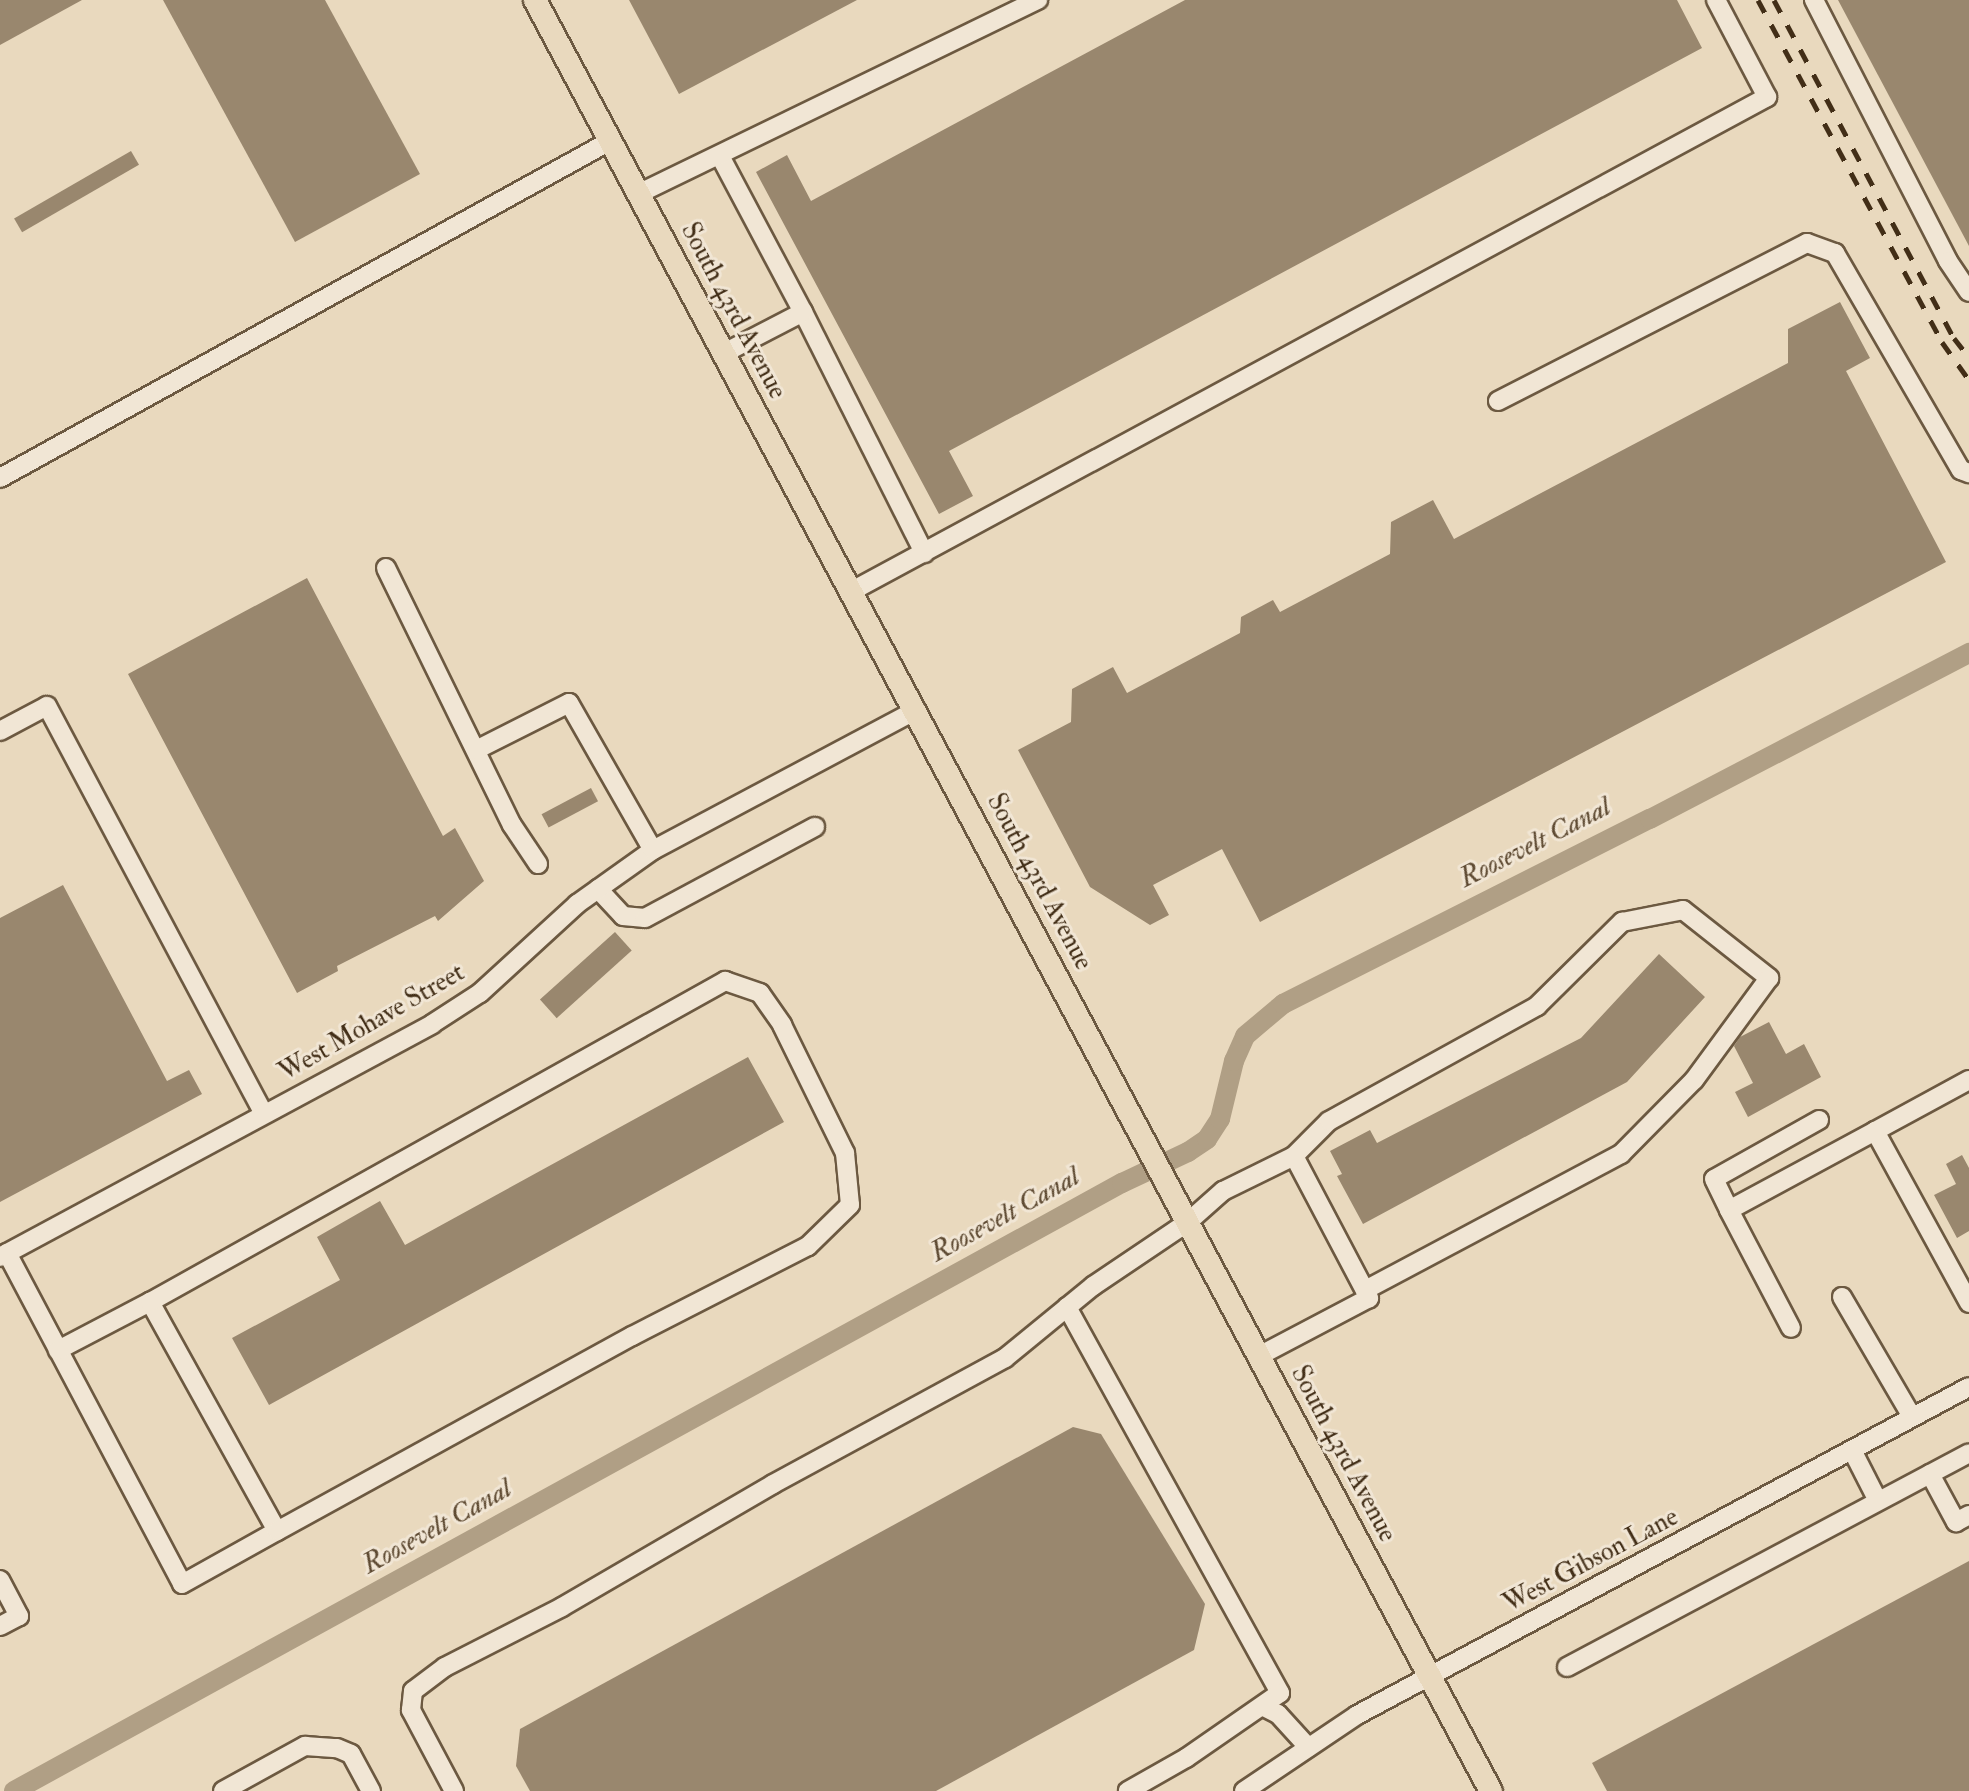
<!DOCTYPE html>
<style>
body{margin:0}
#map{position:relative;width:1969px;height:1791px;overflow:hidden;background:#e9d9be;font-family:"IM FELL Double Pica",serif}
div>[style]{position:absolute}
.canal>*{height:20px;margin:-10px;padding:0 10px;transform-origin:10px;border-radius:10px;background:#b09f85}
.building>*{inset:0;background:#99876e;transform-origin:0 0}
.roads{filter:drop-shadow(2px 0 #6c5941) drop-shadow(-2px 0 #6c5941) drop-shadow(0 2px #6c5941) drop-shadow(0 -2px #6c5941)}
.minor>*{height:18px;margin:-9px;padding:0 9px;transform-origin:9px;border-radius:9px;background:#f1e6d5}
.major>*{height:22px;margin:-11px;padding:0 11px;transform-origin:11px;border-radius:11px;background:#e9d9be}
.rail>*{height:5px;margin-top:-2.5px;transform-origin:0;background:repeating-linear-gradient(90deg,#422e17 0 14px,transparent 0 28px)}
span{translate:-50% -50%;white-space:nowrap;text-align:center;line-height:1.15;-webkit-text-stroke:6px #f1e6d5;paint-order:stroke}
.street-label{font-size:26px;color:#422e17}
.water-label{font-size:28px;color:#5e4a32;font-style:italic}
</style>
<div id="map">
<div class="canal">
<i style="left:14px;top:1791px;width:1264px;rotate:-28.76deg"></i>
<i style="left:1122px;top:1183px;width:73px;rotate:-25.2deg"></i>
<i style="left:1188px;top:1152px;width:23px;rotate:-34deg"></i>
<i style="left:1207px;top:1139px;width:24px;rotate:-57deg"></i>
<i style="left:1220px;top:1119px;width:60px;rotate:-76.4deg"></i>
<i style="left:1234px;top:1061px;width:27px;rotate:-66deg"></i>
<i style="left:1245px;top:1036px;width:50px;rotate:-40.1deg"></i>
<i style="left:1283px;top:1004px;width:411px;rotate:-26.8deg"></i>
<i style="left:1650px;top:819px;width:360px;rotate:-27.5deg"></i>
</div>
<div class="building">
<i style="clip-path:polygon(0 0,82px 0,0 45px)"></i>
<i style="clip-path:polygon(163px 0,325px 0,420px 174px,295px 242px)"></i>
<i style="clip-path:polygon(629px 0,857px 0,679px 94px)"></i>
<i style="clip-path:polygon(1185px 0,1677px 0,1702px 48px,949px 451px,973px 496px,939px 514px,756px 172px,787px 155px,811px 201px)"></i>
<i style="clip-path:polygon(1838px 0,1969px 0,1969px 246px)"></i>
<i style="left:131px;top:151px;width:16px;height:135px;rotate:60deg"></i>
<i style="clip-path:polygon(1840px 302px,1870px 358px,1846px 371px,1946px 562px,1260px 922px,1222px 849px,1153px 885px,1169px 915px,1150px 925px,1090px 887px,1018px 750px,1071px 722px,1072px 689px,1113px 667px,1127px 693px,1240px 633px,1241px 617px,1273px 600px,1280px 612px,1390px 554px,1391px 522px,1433px 500px,1454px 539px,1788px 363px,1788px 329px)"></i>
<i style="clip-path:polygon(307px 578px,443px 836px,455px 828px,484px 881px,438px 921px,435px 916px,337px 966px,338px 971px,297px 993px,128px 674px)"></i>
<i style="left:591px;top:788px;width:15px;height:56px;rotate:62deg"></i>
<i style="clip-path:polygon(63px 885px,167px 1081px,189px 1070px,202px 1094px,0 1202px,0 918px)"></i>
<i style="left:615px;top:932px;width:25px;height:101px;rotate:48deg"></i>
<i style="clip-path:polygon(1659px 954px,1705px 997px,1627px 1082px,1363px 1224px,1337px 1176px,1342px 1174px,1330px 1151px,1370px 1130px,1377px 1143px,1581px 1038px)"></i>
<i style="clip-path:polygon(1769px 1022px,1786px 1054px,1804px 1044px,1821px 1077px,1748px 1117px,1735px 1092px,1753px 1083px,1734px 1046px,1740px 1037px)"></i>
<i style="clip-path:polygon(748px 1057px,784px 1122px,269px 1405px,232px 1338px,340px 1280px,317px 1237px,380px 1201px,405px 1245px)"></i>
<i style="clip-path:polygon(1962px 1155px,1969px 1168px,1969px 1231px,1957px 1238px,1934px 1195px,1956px 1184px,1946px 1164px)"></i>
<i style="clip-path:polygon(1073px 1427px,1101px 1434px,1205px 1604px,1194px 1650px,936px 1791px,530px 1791px,516px 1766px,520px 1729px)"></i>
<i style="clip-path:polygon(1969px 1561px,1969px 1791px,1607px 1791px,1592px 1763px)"></i>
</div>
<div class="roads">
<div class="minor">
<i style="left:1814px;top:0;width:293px;rotate:62.8deg"></i>
<i style="left:1948px;top:261px;width:37px;rotate:56deg"></i>
<i style="left:720px;top:156px;width:177px;rotate:62deg"></i>
<i style="left:803px;top:312px;width:270px;rotate:63.3deg"></i>
<i style="left:638px;top:194px;width:445px;rotate:-25.9deg"></i>
<i style="left:724px;top:353px;width:89px;rotate:-27.4deg"></i>
<i style="left:1498px;top:401px;width:347px;rotate:-27.1deg"></i>
<i style="left:1807px;top:243px;width:30px;rotate:20deg"></i>
<i style="left:1835px;top:253px;width:251px;rotate:59.9deg"></i>
<i style="left:1961px;top:470px;width:9px;rotate:21deg"></i>
<i style="left:0;top:478px;width:697px;rotate:-28.92deg"></i>
<i style="left:386px;top:568px;width:286px;rotate:63.9deg"></i>
<i style="left:512px;top:825px;width:47px;rotate:56.3deg"></i>
<i style="left:852px;top:591px;width:1040px;rotate:-28.36deg"></i>
<i style="left:1767px;top:97px;width:110px;rotate:-117.7deg"></i>
<i style="left:0;top:731px;width:53px;rotate:-28deg"></i>
<i style="left:47px;top:706px;width:462px;rotate:62deg"></i>
<i style="left:476px;top:750px;width:104px;rotate:-26.8deg"></i>
<i style="left:569px;top:703px;width:169px;rotate:60.3deg"></i>
<i style="left:598px;top:889px;width:37px;rotate:47deg"></i>
<i style="left:623px;top:916px;width:22px;rotate:5deg"></i>
<i style="left:645px;top:918px;width:193px;rotate:-28.2deg"></i>
<i style="left:1969px;top:1080px;width:107px;rotate:151.5deg"></i>
<i style="left:1875px;top:1131px;width:196px;rotate:61.3deg"></i>
<i style="left:1819px;top:1120px;width:120px;rotate:150.7deg"></i>
<i style="left:1714px;top:1179px;width:34px;rotate:64deg"></i>
<i style="left:1729px;top:1210px;width:166px;rotate:-28.4deg"></i>
<i style="left:1294px;top:1156px;width:49px;rotate:-45deg"></i>
<i style="left:1329px;top:1121px;width:238px;rotate:-28.9deg"></i>
<i style="left:1537px;top:1006px;width:120px;rotate:-44.7deg"></i>
<i style="left:1622px;top:922px;width:62px;rotate:-11.1deg"></i>
<i style="left:1683px;top:910px;width:110px;rotate:38.3deg"></i>
<i style="left:1769px;top:978px;width:127px;rotate:126.3deg"></i>
<i style="left:1694px;top:1080px;width:104px;rotate:134.6deg"></i>
<i style="left:1621px;top:1154px;width:290px;rotate:152deg"></i>
<i style="left:1729px;top:1210px;width:133px;rotate:62.3deg"></i>
<i style="left:7px;top:1253px;width:374px;rotate:62.1deg"></i>
<i style="left:182px;top:1584px;width:109px;rotate:-29.2deg"></i>
<i style="left:277px;top:1531px;width:262px;rotate:-119deg"></i>
<i style="left:150px;top:1302px;width:104px;rotate:152.4deg"></i>
<i style="left:0;top:1257px;width:491px;rotate:-28.3deg"></i>
<i style="left:432px;top:1024px;width:57px;rotate:-32.9deg"></i>
<i style="left:480px;top:993px;width:132px;rotate:-42.5deg"></i>
<i style="left:577px;top:904px;width:93px;rotate:-35.4deg"></i>
<i style="left:653px;top:850px;width:298px;rotate:-28deg"></i>
<i style="left:1842px;top:1297px;width:139px;rotate:59.7deg"></i>
<i style="left:150px;top:1302px;width:659px;rotate:-29.17deg"></i>
<i style="left:725px;top:981px;width:37px;rotate:19deg"></i>
<i style="left:760px;top:993px;width:39px;rotate:55deg"></i>
<i style="left:782px;top:1025px;width:143px;rotate:63.8deg"></i>
<i style="left:845px;top:1153px;width:52px;rotate:84.5deg"></i>
<i style="left:850px;top:1205px;width:59px;rotate:135.7deg"></i>
<i style="left:808px;top:1246px;width:198px;rotate:152.9deg"></i>
<i style="left:632px;top:1336px;width:405px;rotate:151.2deg"></i>
<i style="left:1067px;top:1307px;width:441px;rotate:61.1deg"></i>
<i style="left:1280px;top:1693px;width:114px;rotate:145.3deg"></i>
<i style="left:1186px;top:1758px;width:67px;rotate:150.4deg"></i>
<i style="left:1852px;top:1450px;width:57px;rotate:63deg"></i>
<i style="left:1930px;top:1474px;width:55px;rotate:61.6deg"></i>
<i style="left:1956px;top:1522px;width:15px;rotate:-28deg"></i>
<i style="left:0;top:1580px;width:41px;rotate:62.2deg"></i>
<i style="left:19px;top:1616px;width:21px;rotate:152deg"></i>
<i style="left:1567px;top:1667px;width:455px;rotate:-28deg"></i>
<i style="left:1264px;top:1707px;width:16px;rotate:27deg"></i>
<i style="left:1278px;top:1714px;width:45px;rotate:47.7deg"></i>
<i style="left:223px;top:1791px;width:94px;rotate:-28.8deg"></i>
<i style="left:305px;top:1746px;width:32px;rotate:4deg"></i>
<i style="left:337px;top:1748px;width:15px;rotate:23deg"></i>
<i style="left:351px;top:1754px;width:42px;rotate:61.6deg"></i>
<i style="left:454px;top:1791px;width:92px;rotate:-118deg"></i>
<i style="left:411px;top:1710px;width:19px;rotate:-84deg"></i>
<i style="left:413px;top:1691px;width:40px;rotate:-37deg"></i>
<i style="left:445px;top:1667px;width:131px;rotate:-27.1deg"></i>
<i style="left:562px;top:1607px;width:244px;rotate:-30.2deg"></i>
<i style="left:773px;top:1484px;width:264px;rotate:-28.5deg"></i>
<i style="left:1005px;top:1358px;width:114px;rotate:-39.3deg"></i>
<i style="left:1093px;top:1286px;width:115px;rotate:-34deg"></i>
<i style="left:1188px;top:1222px;width:47px;rotate:-41.5deg"></i>
<i style="left:1223px;top:1191px;width:79px;rotate:-26.2deg"></i>
<i style="left:1294px;top:1156px;width:161px;rotate:62.2deg"></i>
<i style="left:1369px;top:1298px;width:124px;rotate:152.2deg"></i>
<i style="left:1244px;top:1791px;width:136px;rotate:-33.9deg"></i>
<i style="left:1357px;top:1715px;width:694px;rotate:-28.19deg"></i>
</div>
<div class="major">
<i style="left:535px;top:0;width:2030px;rotate:61.91deg"></i>
</div>
</div>
<div class="rail">
<i style="left:1758px;top:0;width:388px;rotate:61.7deg"></i>
<i style="left:1942px;top:342px;width:47px;rotate:54.6deg"></i>
<i style="left:1774px;top:0;width:383px;rotate:62deg"></i>
<i style="left:1954px;top:338px;width:24px;rotate:52deg"></i>
</div>
<div class="street-label">
<span style="left:733px;top:311px;rotate:62deg">South 43rd Avenue</span>
<span style="left:1039px;top:882px;rotate:62deg">South 43rd Avenue</span>
<span style="left:372px;top:1023px;rotate:-30deg">West Mohave Street</span>
<span style="left:1343px;top:1454px;rotate:62deg">South 43rd Avenue</span>
<span style="left:1591px;top:1561px;rotate:-28deg">West Gibson Lane</span>
</div>
<div class="water-label">
<span style="left:1535px;top:843px;rotate:-27deg">Roosevelt Canal</span>
<span style="left:1005px;top:1215px;rotate:-29deg">Roosevelt Canal</span>
<span style="left:437px;top:1527px;rotate:-29deg">Roosevelt Canal</span>
</div>
</div>
